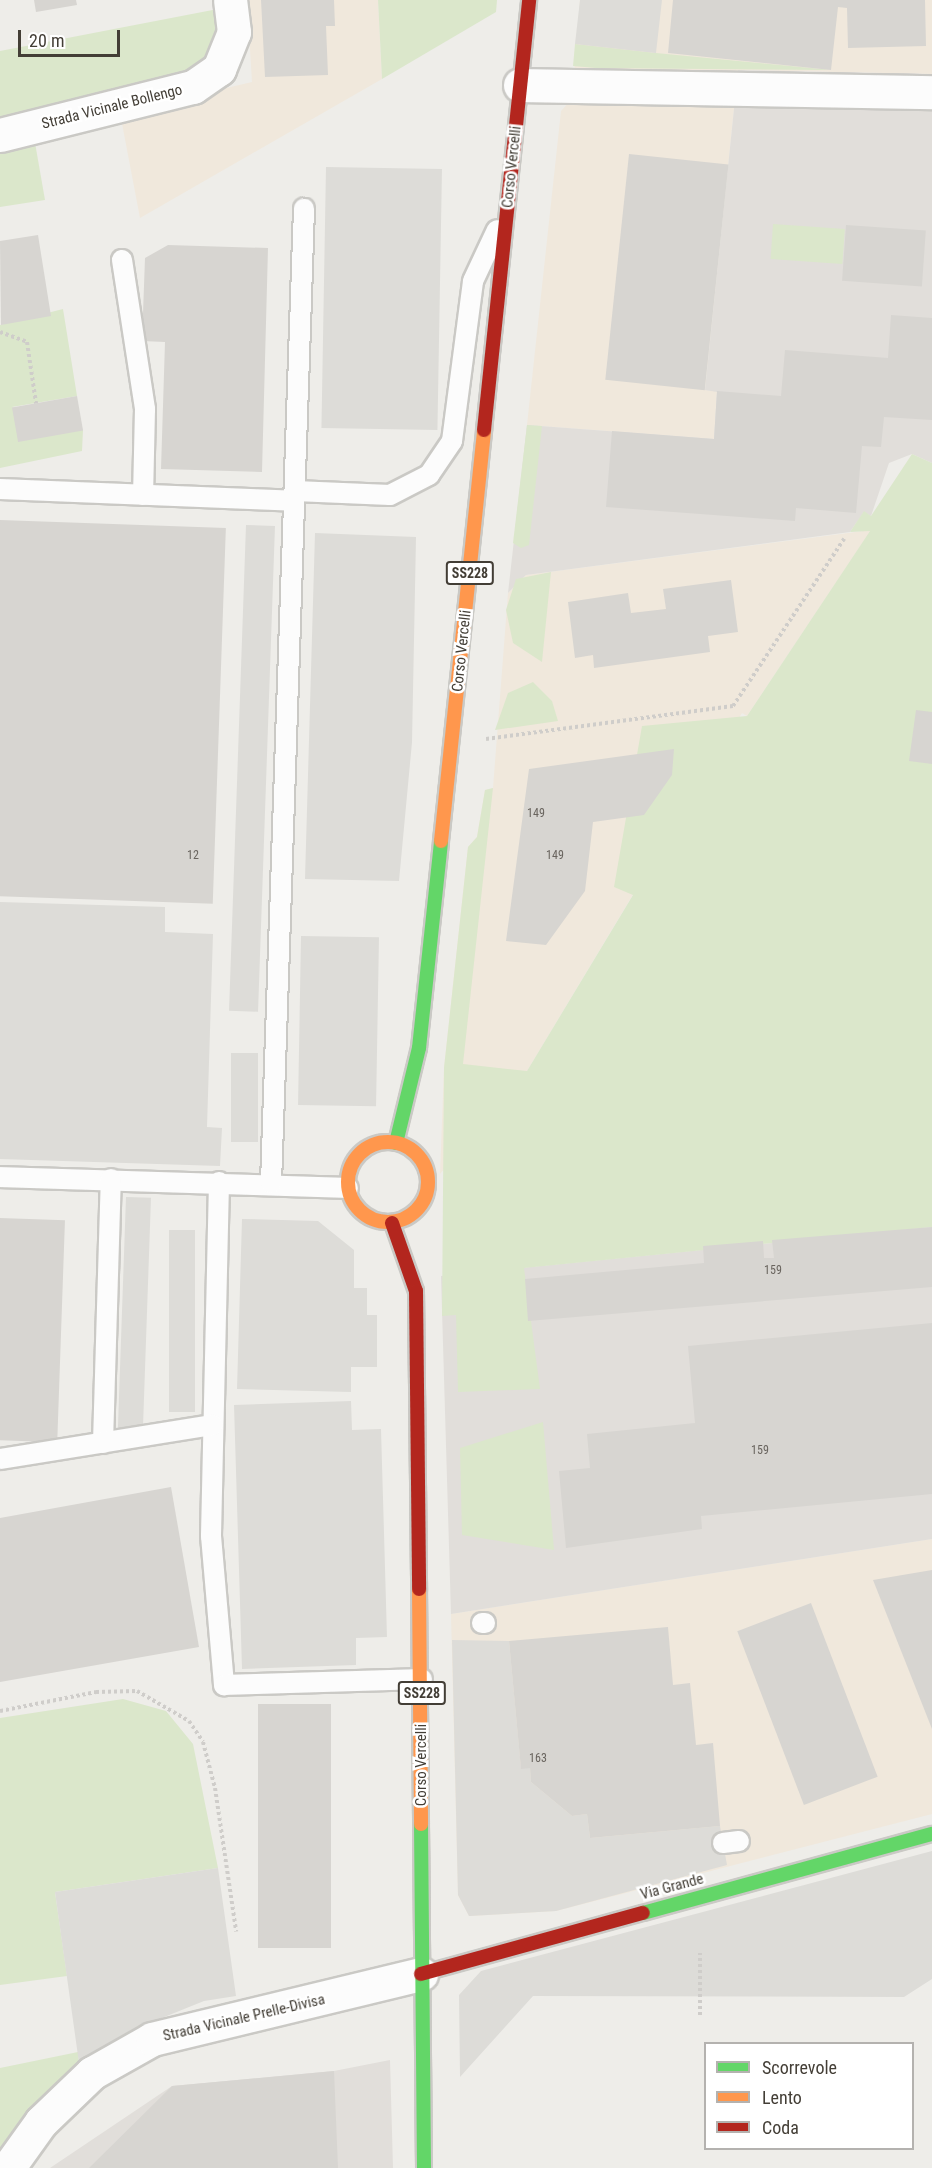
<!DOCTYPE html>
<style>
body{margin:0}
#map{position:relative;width:932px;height:2168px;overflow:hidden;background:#eeede9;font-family:"Roboto Condensed",sans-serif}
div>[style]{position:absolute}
.commercial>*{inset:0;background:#f0e8dc}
.industrial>*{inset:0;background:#e1deda}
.green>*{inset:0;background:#dbe7cb;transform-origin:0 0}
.parking>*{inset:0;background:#dddcd8;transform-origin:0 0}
.building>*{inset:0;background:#d7d5d1;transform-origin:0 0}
.path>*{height:4px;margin-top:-2px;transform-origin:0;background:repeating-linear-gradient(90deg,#cfcdca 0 3px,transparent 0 6px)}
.roads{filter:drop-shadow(2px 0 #cac9c5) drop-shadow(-2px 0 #cac9c5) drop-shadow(0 2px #cac9c5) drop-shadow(0 -2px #cac9c5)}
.lane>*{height:20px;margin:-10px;padding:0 10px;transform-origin:10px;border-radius:10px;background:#fcfcfc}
.street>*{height:33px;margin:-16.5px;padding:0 16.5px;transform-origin:16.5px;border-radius:16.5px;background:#fcfcfc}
.fast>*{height:14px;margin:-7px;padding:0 7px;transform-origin:7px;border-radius:7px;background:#63d668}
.slow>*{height:14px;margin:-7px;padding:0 7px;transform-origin:7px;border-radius:7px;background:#ff974d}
.slow>.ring{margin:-7px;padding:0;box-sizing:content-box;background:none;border:14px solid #ff974d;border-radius:50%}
.jam>*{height:14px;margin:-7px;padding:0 7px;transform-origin:7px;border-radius:7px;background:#b3261e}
span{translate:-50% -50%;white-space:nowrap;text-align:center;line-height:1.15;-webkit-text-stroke:5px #fff;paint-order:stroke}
.number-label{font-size:12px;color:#69645e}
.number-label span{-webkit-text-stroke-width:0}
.shield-label span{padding:2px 4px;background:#fff;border:2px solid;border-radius:4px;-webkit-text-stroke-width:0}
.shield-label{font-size:14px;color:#433e36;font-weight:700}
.street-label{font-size:15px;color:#433e36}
.legend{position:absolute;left:704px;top:2042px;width:210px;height:108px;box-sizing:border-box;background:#fff;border:2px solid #b4b2af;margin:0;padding:8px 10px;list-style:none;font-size:18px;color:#433e36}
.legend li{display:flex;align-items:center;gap:12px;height:30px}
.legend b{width:30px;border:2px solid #b4b2af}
.scale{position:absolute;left:18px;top:30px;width:102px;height:27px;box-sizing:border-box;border:3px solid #433e36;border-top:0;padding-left:8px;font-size:18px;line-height:21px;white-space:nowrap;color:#433e36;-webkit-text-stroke:4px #fff;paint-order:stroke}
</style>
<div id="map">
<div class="commercial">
<i style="clip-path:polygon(247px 0,378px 0,382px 79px,140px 218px,120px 113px,252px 82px)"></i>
<i style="clip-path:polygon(580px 0,932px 0,932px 74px,738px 70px,705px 390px,717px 391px,714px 439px,527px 425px,561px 111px,572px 99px)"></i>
<i style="clip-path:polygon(871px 530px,747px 716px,742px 713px,527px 1071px,440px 1174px,444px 1068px,468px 847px,477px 837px,485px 790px,493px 788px,508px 593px,526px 575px)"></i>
<i style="clip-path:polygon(932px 1539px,932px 1814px,556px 1911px,469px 1916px,458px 1895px,451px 1614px)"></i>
</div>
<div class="industrial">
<i style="clip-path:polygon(738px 70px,932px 74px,932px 463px,912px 454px,889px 463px,871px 516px,864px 512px,850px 532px,526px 575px,508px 593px,527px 425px,714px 439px,717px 392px,705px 390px)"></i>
<i style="clip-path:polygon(932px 1227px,932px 1539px,451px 1614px,441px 1276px)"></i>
<i style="clip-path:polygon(390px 2060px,393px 2168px,50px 2168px,172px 2086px,334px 2071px)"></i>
</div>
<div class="green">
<i style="clip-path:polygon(378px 0,497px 0,496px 12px,382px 79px)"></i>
<i style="clip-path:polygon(223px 8px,219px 42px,192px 74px,0 121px,0 51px)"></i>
<i style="clip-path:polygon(575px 44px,656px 53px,831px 70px,596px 68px,573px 66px)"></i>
<i style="clip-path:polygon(34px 137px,45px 200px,0 207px,0 147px)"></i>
<i style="left:773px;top:224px;width:72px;height:35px;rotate:4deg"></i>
<i style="clip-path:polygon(63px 309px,77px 396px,12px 407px,83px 430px,82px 451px,0 468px,0 325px)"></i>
<i style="clip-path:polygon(527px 425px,542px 426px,529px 545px,521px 548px,513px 543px)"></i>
<i style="clip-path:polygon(912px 454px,932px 463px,932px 1227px,524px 1268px,540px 1389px,458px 1392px,456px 1315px,442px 1316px,444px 1068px,468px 847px,477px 837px,485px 790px,493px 788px,463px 1064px,527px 1071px,633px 895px,614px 887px,642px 726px,747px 716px,870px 531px,850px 532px,864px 511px,871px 516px)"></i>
<i style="clip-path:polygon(551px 572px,542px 662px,513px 643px,506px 610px,516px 579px)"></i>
<i style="clip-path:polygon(533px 682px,552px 701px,558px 721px,495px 730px,508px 693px)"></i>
<i style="clip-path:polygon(543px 1422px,554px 1550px,462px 1535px,460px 1448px)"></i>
<i style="clip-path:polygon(123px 1699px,166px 1711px,193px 1744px,218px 1868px,55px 1892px,67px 1976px,0 1985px,0 1718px)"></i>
<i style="clip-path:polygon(78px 2052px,79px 2063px,0 2161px,0 2068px)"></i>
</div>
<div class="parking">
<i style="clip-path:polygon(580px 0,662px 0,656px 53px,575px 44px)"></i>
<i style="left:326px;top:167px;width:116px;height:261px;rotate:1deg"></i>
<i style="left:246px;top:525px;width:29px;height:486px;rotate:2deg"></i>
<i style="clip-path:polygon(315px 533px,416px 537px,412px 742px,399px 881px,305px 879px)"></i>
<i style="clip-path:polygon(0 902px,165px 907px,165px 932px,213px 934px,207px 1127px,222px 1128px,220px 1166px,0 1159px)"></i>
<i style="left:301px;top:936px;width:78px;height:169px;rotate:1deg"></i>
<i style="left:231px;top:1053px;width:27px;height:89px"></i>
<i style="left:126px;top:1197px;width:25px;height:231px;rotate:2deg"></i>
<i style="clip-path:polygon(242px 1219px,318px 1221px,354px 1250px,354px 1288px,367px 1288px,367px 1315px,377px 1315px,377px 1367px,351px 1367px,351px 1392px,237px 1389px)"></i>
<i style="left:169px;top:1230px;width:26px;height:182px"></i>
<i style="clip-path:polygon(351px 1401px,352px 1430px,381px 1429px,387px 1637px,356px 1638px,356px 1665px,242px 1669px,234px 1405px)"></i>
<i style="clip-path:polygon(452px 1640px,509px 1641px,521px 1768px,530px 1768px,531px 1782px,572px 1816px,587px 1814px,590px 1838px,720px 1826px,727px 1865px,556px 1911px,469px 1916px,458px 1895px)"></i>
<i style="clip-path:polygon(932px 1851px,932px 1979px,904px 1997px,533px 1996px,460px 2077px,459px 1995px,481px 1971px)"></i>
<i style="clip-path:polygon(218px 1868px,236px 1996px,204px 2001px,132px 2030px,79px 2063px,55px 1892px)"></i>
</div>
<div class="building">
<i style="clip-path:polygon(34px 0,76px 0,77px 5px,36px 12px)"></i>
<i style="clip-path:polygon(261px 0,334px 0,335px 26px,326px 26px,328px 75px,265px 77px)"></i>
<i style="clip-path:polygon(673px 0,925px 0,926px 46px,848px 48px,847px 8px,838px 7px,831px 70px,668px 53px)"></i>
<i style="left:629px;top:154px;width:100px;height:227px;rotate:6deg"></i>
<i style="left:846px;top:225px;width:80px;height:56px;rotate:4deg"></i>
<i style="clip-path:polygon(38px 235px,51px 316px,1px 325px,0 241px)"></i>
<i style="clip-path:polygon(168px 245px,268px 248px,262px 472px,161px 469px,165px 342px,142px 341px,145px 258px)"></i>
<i style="clip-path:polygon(891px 315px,932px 318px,932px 420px,884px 417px,881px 447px,862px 446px,856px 513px,796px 508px,795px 521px,606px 507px,612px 431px,714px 439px,717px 391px,781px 396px,785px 350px,888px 358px)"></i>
<i style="left:77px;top:396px;width:35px;height:66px;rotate:80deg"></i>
<i style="left:0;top:520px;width:226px;height:376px;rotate:2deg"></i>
<i style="clip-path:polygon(731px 580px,738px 632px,708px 636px,710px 652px,594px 668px,593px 655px,575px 658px,568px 602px,628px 593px,631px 613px,666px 609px,663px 589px)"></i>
<i style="clip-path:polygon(916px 710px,932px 712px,932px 764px,909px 761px)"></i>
<i style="clip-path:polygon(674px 749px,672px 775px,644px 815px,593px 822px,585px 891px,546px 945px,506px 941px,529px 769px)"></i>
<i style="left:0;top:1218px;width:65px;height:222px;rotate:2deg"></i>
<i style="clip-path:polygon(932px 1227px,932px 1287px,528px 1321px,525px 1279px,704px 1263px,703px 1246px,763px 1241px,764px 1258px,774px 1258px,772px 1240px)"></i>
<i style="clip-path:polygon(932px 1323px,932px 1494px,701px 1516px,702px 1529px,566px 1548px,559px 1471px,590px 1468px,587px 1434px,695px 1423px,688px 1346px)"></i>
<i style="clip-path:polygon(171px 1487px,199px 1647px,0 1682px,0 1518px)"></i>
<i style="clip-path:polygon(932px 1570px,932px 1729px,873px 1580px)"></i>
<i style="left:811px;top:1603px;width:186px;height:79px;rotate:69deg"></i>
<i style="clip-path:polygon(668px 1627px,673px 1685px,690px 1683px,696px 1745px,713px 1743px,720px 1826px,590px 1838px,587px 1814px,572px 1816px,531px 1782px,530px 1768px,521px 1769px,509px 1641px)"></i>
<i style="left:331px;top:1704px;width:244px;height:73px;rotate:90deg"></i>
<i style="clip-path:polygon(334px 2071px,338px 2168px,89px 2168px,172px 2086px)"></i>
</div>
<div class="path">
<i style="left:0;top:332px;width:29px;rotate:20deg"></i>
<i style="left:27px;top:342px;width:62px;rotate:81.6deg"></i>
<i style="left:486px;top:739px;width:249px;rotate:-7.6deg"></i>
<i style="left:733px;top:706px;width:201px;rotate:-56.4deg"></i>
<i style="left:0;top:1711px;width:98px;rotate:-11.2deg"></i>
<i style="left:96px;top:1692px;width:41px;rotate:-1.4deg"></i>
<i style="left:137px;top:1691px;width:60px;rotate:30deg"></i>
<i style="left:189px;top:1721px;width:25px;rotate:56deg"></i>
<i style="left:203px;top:1742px;width:48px;rotate:75.4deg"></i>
<i style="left:215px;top:1788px;width:145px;rotate:81.6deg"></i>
<i style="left:700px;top:2015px;width:62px;rotate:-90deg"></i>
</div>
<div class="roads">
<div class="lane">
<i style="left:122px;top:260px;width:151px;rotate:81.2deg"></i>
<i style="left:145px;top:409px;width:86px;rotate:91.3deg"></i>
<i style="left:0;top:489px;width:294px;rotate:2.3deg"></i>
<i style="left:295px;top:491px;width:95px;rotate:2.4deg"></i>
<i style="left:390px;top:495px;width:44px;rotate:-27.1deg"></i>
<i style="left:429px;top:475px;width:41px;rotate:-55.9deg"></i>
<i style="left:452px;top:441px;width:161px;rotate:-82.5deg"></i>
<i style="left:473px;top:281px;width:56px;rotate:-64.8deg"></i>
<i style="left:0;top:1177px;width:348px;rotate:1.8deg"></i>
<i style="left:219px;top:1182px;width:354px;rotate:91.3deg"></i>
<i style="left:211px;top:1536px;width:150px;rotate:85deg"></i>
<i style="left:224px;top:1685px;width:198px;rotate:-1.7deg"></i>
<i style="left:271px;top:1183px;width:975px;rotate:-88.06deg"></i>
<i style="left:103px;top:1443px;width:264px;rotate:-88.3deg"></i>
<i style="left:0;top:1459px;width:215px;rotate:-9.1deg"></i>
<i style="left:482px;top:1623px;width:3px"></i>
<i style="left:723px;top:1843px;width:16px;rotate:-7deg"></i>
</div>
<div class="street">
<i style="left:520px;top:85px;width:412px;rotate:1deg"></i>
<i style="left:0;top:135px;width:199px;rotate:-14deg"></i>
<i style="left:193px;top:87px;width:32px;rotate:-35deg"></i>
<i style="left:219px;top:69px;width:40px;rotate:-68deg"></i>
<i style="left:234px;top:32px;width:32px;rotate:-97deg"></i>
<i style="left:8px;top:2168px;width:57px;rotate:-54.3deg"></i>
<i style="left:41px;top:2122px;width:71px;rotate:-43.9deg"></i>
<i style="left:92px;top:2073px;width:69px;rotate:-29.5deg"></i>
<i style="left:152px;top:2039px;width:277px;rotate:-13.6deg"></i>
</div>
<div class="fast">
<i style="left:396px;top:1143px;width:98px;rotate:-76.4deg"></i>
<i style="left:419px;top:1048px;width:208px;rotate:-83.9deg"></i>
<i style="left:421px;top:1824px;width:344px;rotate:89.5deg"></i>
<i style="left:643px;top:1913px;width:300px;rotate:-15.3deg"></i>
</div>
<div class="slow">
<i style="left:441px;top:841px;width:413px;rotate:-84deg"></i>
<i class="ring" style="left:348px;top:1142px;width:66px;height:66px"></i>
<i style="left:419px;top:1589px;width:235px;rotate:89.5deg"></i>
</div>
<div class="jam">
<i style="left:484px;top:430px;width:432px;rotate:-84deg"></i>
<i style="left:392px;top:1223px;width:72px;rotate:70.6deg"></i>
<i style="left:416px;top:1291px;width:298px;rotate:89.4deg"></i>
<i style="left:421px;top:1974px;width:230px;rotate:-15.4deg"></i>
</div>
</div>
<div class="number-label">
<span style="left:536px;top:814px">149</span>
<span style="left:193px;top:856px">12</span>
<span style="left:555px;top:856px">149</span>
<span style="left:773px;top:1271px">159</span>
<span style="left:760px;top:1451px">159</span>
<span style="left:538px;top:1759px">163</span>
</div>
<div class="shield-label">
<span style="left:470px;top:573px">SS228</span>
<span style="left:422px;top:1693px">SS228</span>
</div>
<div class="street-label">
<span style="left:112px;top:107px;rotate:-14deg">Strada Vicinale Bollengo</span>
<span style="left:512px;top:167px;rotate:-84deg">Corso Vercelli</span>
<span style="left:462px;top:651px;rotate:-84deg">Corso Vercelli</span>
<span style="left:422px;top:1765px;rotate:-90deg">Corso Vercelli</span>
<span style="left:672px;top:1887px;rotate:-15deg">Via Grande</span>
<span style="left:244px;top:2018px;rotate:-13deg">Strada Vicinale Prelle-Divisa</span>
</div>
<ul class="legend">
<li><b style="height:8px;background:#63d668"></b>Scorrevole</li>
<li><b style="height:8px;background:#ff974d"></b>Lento</li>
<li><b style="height:8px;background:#b3261e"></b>Coda</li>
</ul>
<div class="scale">20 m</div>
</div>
